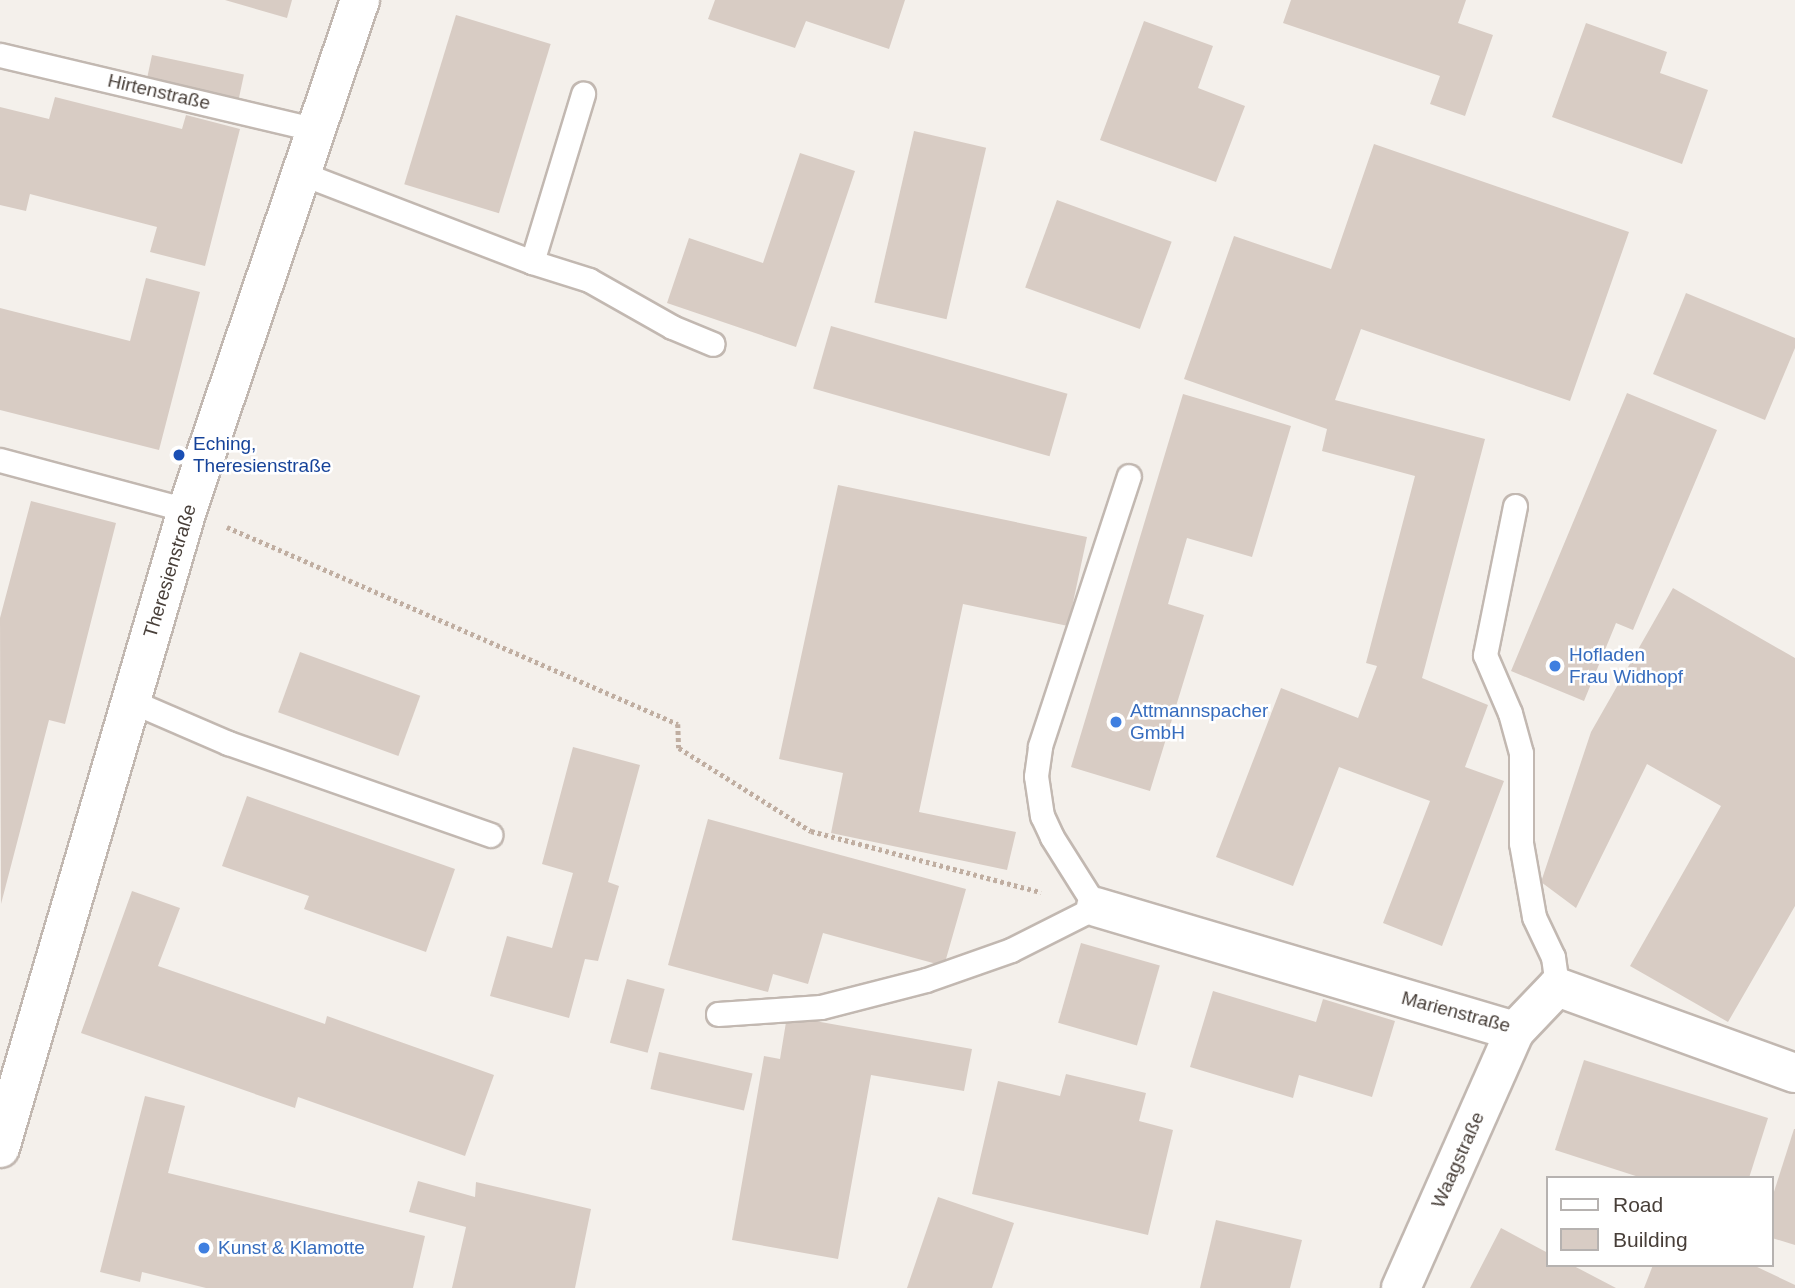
<!DOCTYPE html>
<meta charset="utf-8">
<style>
body{margin:0}
#map{position:relative;width:1795px;height:1288px;overflow:hidden;background:#f4f0eb;font-family:Arial,sans-serif}
div>[style]{position:absolute}
.building>*{inset:0;background:#d8ccc4;transform-origin:0 0}
.path>*{height:4.5px;margin-top:-2.25px;transform-origin:0;background:repeating-linear-gradient(90deg,#c0aea1 0 3.5px,transparent 0 7px)}
.roads{filter:drop-shadow(2px 0 #c2b8b1) drop-shadow(-2px 0 #c2b8b1) drop-shadow(0 2px #c2b8b1) drop-shadow(0 -2px #c2b8b1)}
.lane>*{height:23px;margin:-11.5px;padding:0 11.5px;transform-origin:11.5px;border-radius:11.5px;background:#fff}
.street>*{height:38px;margin:-19px;padding:0 19px;transform-origin:19px;border-radius:19px;background:#fff}
.dots>*{width:19px;height:19px;translate:-50% -50%;box-sizing:border-box;border:4px solid #fff;border-radius:50%}
span{translate:-50% -50%;white-space:nowrap;text-align:center;line-height:1.15;-webkit-text-stroke:5px #fff;paint-order:stroke}
.street-label{font-size:19px;color:#483f39}
.transit-label{font-size:19px;color:#164399}
.left{translate:0 -50%;text-align:left}
.shop-label{font-size:19px;color:#366cbe}
.legend{position:absolute;left:1546px;top:1176px;width:228px;height:91px;box-sizing:border-box;background:#fff;border:2px solid #b6b2b0;margin:0;padding:9px 12px;list-style:none;font-size:21px;color:#483f39}
.legend li{display:flex;align-items:center;gap:14px;height:35px}
.legend b{width:35px;border:2px solid #b6b2b0}
</style>
<div id="map">
<div class="building">
<i style="clip-path:polygon(225px 0,292px 0,287px 18px)"></i>
<i style="clip-path:polygon(715px 0,905px 0,889px 49px,806px 21px,795px 48px,708px 19px)"></i>
<i style="clip-path:polygon(1291px 0,1466px 0,1458px 23px,1493px 35px,1465px 116px,1430px 104px,1440px 76px,1283px 23px)"></i>
<i style="left:456px;top:15px;width:99px;height:177px;rotate:17deg"></i>
<i style="clip-path:polygon(1144px 21px,1213px 46px,1198px 88px,1245px 106px,1216px 182px,1100px 140px)"></i>
<i style="clip-path:polygon(1586px 23px,1667px 52px,1660px 73px,1708px 90px,1682px 164px,1552px 117px)"></i>
<i style="left:152px;top:55px;width:94px;height:25px;rotate:12deg"></i>
<i style="clip-path:polygon(55px 97px,182px 129px,186px 115px,240px 129px,205px 266px,150px 252px,157px 227px,30px 194px,26px 211px,0 205px,0 107px,49px 119px)"></i>
<i style="left:914px;top:131px;width:74px;height:176px;rotate:13deg"></i>
<i style="clip-path:polygon(1374px 144px,1629px 232px,1570px 401px,1361px 329px,1335px 400px,1485px 439px,1422px 678px,1488px 705px,1465px 767px,1504px 781px,1442px 946px,1383px 923px,1430px 801px,1339px 767px,1293px 886px,1216px 857px,1281px 688px,1358px 718px,1377px 666px,1366px 663px,1415px 476px,1322px 451px,1327px 429px,1184px 379px,1234px 236px,1331px 269px)"></i>
<i style="clip-path:polygon(800px 153px,855px 171px,796px 347px,667px 303px,689px 238px,763px 263px)"></i>
<i style="left:1057px;top:200px;width:122px;height:93px;rotate:20deg"></i>
<i style="clip-path:polygon(146px 278px,200px 292px,159px 450px,0 410px,0 308px,130px 341px)"></i>
<i style="clip-path:polygon(1686px 293px,1795px 338px,1795px 348px,1765px 420px,1653px 374px)"></i>
<i style="left:831px;top:326px;width:246px;height:65px;rotate:16deg"></i>
<i style="clip-path:polygon(1627px 393px,1717px 430px,1633px 630px,1616px 623px,1584px 701px,1511px 671px)"></i>
<i style="clip-path:polygon(1183px 394px,1291px 426px,1252px 557px,1187px 538px,1168px 604px,1204px 615px,1150px 791px,1071px 767px)"></i>
<i style="clip-path:polygon(838px 485px,1087px 537px,1068px 626px,963px 604px,919px 812px,1016px 832px,1007px 870px,831px 833px,843px 773px,779px 759px)"></i>
<i style="clip-path:polygon(31px 501px,116px 523px,65px 724px,49px 720px,1px 904px,0 618px)"></i>
<i style="clip-path:polygon(1673px 588px,1795px 658px,1795px 906px,1728px 1022px,1630px 966px,1721px 806px,1647px 764px,1576px 908px,1541px 882px,1591px 732px)"></i>
<i style="left:300px;top:652px;width:128px;height:64px;rotate:20deg"></i>
<i style="clip-path:polygon(573px 747px,640px 765px,608px 882px,619px 886px,598px 961px,585px 959px,569px 1018px,490px 996px,507px 936px,552px 948px,573px 873px,542px 864px)"></i>
<i style="clip-path:polygon(247px 796px,455px 869px,426px 952px,304px 909px,309px 896px,222px 866px)"></i>
<i style="clip-path:polygon(708px 819px,966px 889px,944px 966px,823px 933px,808px 984px,773px 974px,768px 992px,668px 965px)"></i>
<i style="clip-path:polygon(132px 891px,180px 908px,158px 966px,325px 1024px,327px 1016px,494px 1075px,465px 1156px,298px 1097px,295px 1108px,81px 1033px)"></i>
<i style="left:1081px;top:943px;width:82px;height:83px;rotate:16deg"></i>
<i style="left:627px;top:979px;width:39px;height:66px;rotate:15deg"></i>
<i style="clip-path:polygon(1213px 991px,1316px 1022px,1323px 999px,1395px 1021px,1372px 1097px,1299px 1075px,1293px 1098px,1190px 1067px)"></i>
<i style="clip-path:polygon(787px 1016px,972px 1049px,964px 1091px,871px 1075px,838px 1259px,732px 1240px,764px 1056px,780px 1059px)"></i>
<i style="left:659px;top:1052px;width:96px;height:38px;rotate:13deg"></i>
<i style="clip-path:polygon(1584px 1060px,1768px 1118px,1749px 1178px,1642px 1178px,1555px 1150px)"></i>
<i style="clip-path:polygon(1066px 1074px,1146px 1093px,1139px 1121px,1173px 1130px,1148px 1235px,972px 1194px,998px 1081px,1060px 1096px)"></i>
<i style="clip-path:polygon(145px 1096px,185px 1106px,168px 1173px,425px 1236px,413px 1288px,206px 1288px,142px 1272px,140px 1282px,100px 1272px)"></i>
<i style="clip-path:polygon(1794px 1129px,1795px 1129px,1795px 1245px,1772px 1238px,1772px 1198px)"></i>
<i style="clip-path:polygon(418px 1181px,475px 1197px,476px 1182px,591px 1209px,575px 1288px,452px 1288px,466px 1227px,409px 1212px)"></i>
<i style="clip-path:polygon(938px 1197px,1014px 1223px,992px 1288px,907px 1288px)"></i>
<i style="clip-path:polygon(1216px 1220px,1302px 1240px,1290px 1288px,1200px 1288px)"></i>
<i style="clip-path:polygon(1501px 1228px,1548px 1253px,1548px 1265px,1572px 1265px,1616px 1288px,1470px 1288px)"></i>
<i style="clip-path:polygon(1653px 1265px,1753px 1265px,1795px 1285px,1795px 1288px,1644px 1288px)"></i>
</div>
<div class="path">
<i style="left:227px;top:527px;width:492px;rotate:23.6deg"></i>
<i style="left:678px;top:724px;width:24px;rotate:88deg"></i>
<i style="left:679px;top:748px;width:156px;rotate:32.2deg"></i>
<i style="left:811px;top:831px;width:238px;rotate:14.9deg"></i>
</div>
<div class="roads">
<div class="lane">
<i style="left:0;top:55px;width:327px;rotate:13.3deg"></i>
<i style="left:303px;top:174px;width:245px;rotate:21deg"></i>
<i style="left:532px;top:262px;width:176px;rotate:-73.1deg"></i>
<i style="left:532px;top:262px;width:60px;rotate:17.5deg"></i>
<i style="left:589px;top:280px;width:95px;rotate:29.5deg"></i>
<i style="left:672px;top:327px;width:44px;rotate:22.5deg"></i>
<i style="left:0;top:460px;width:194px;rotate:15deg"></i>
<i style="left:1515px;top:506px;width:152px;rotate:101.4deg"></i>
<i style="left:1485px;top:655px;width:63px;rotate:66.7deg"></i>
<i style="left:1510px;top:713px;width:41px;rotate:74.6deg"></i>
<i style="left:1521px;top:753px;width:90px;rotate:90deg"></i>
<i style="left:1521px;top:843px;width:75px;rotate:80deg"></i>
<i style="left:1534px;top:917px;width:44px;rotate:64.6deg"></i>
<i style="left:1553px;top:957px;width:30px;rotate:82deg"></i>
<i style="left:131px;top:701px;width:106px;rotate:23.4deg"></i>
<i style="left:228px;top:743px;width:278px;rotate:19.3deg"></i>
<i style="left:718px;top:1014px;width:103px;rotate:-3.9deg"></i>
<i style="left:821px;top:1007px;width:108px;rotate:-14.4deg"></i>
<i style="left:926px;top:980px;width:90px;rotate:-19.4deg"></i>
<i style="left:1011px;top:950px;width:95px;rotate:-26.8deg"></i>
<i style="left:1096px;top:907px;width:83px;rotate:-122.2deg"></i>
<i style="left:1052px;top:837px;width:23px;rotate:-115deg"></i>
<i style="left:1042px;top:816px;width:40px;rotate:-98.5deg"></i>
<i style="left:1036px;top:776px;width:30px;rotate:-82deg"></i>
<i style="left:1040px;top:746px;width:284px;rotate:-71.8deg"></i>
</div>
<div class="street">
<i style="left:1096px;top:907px;width:437px;rotate:16.5deg"></i>
<i style="left:0;top:1148px;width:665px;rotate:-73.66deg"></i>
<i style="left:187px;top:510px;width:539px;rotate:-71.26deg"></i>
<i style="left:1401px;top:1288px;width:281px;rotate:-66.1deg"></i>
<i style="left:1515px;top:1031px;width:61px;rotate:-46.3deg"></i>
<i style="left:1557px;top:987px;width:253px;rotate:19.9deg"></i>
</div>
</div>
<div class="dots">
<i style="left:179px;top:455px;background:#1a4fb4"></i>
<i style="left:1555px;top:666px;background:#3f7fe0"></i>
<i style="left:1116px;top:722px;background:#3f7fe0"></i>
<i style="left:204px;top:1248px;background:#3f7fe0"></i>
</div>
<div class="street-label">
<span style="left:159px;top:92px;rotate:13deg">Hirtenstraße</span>
<span style="left:170px;top:571px;rotate:-73deg">Theresienstraße</span>
<span style="left:1456px;top:1012px;rotate:15deg">Marienstraße</span>
<span style="left:1458px;top:1160px;rotate:-66deg">Waagstraße</span>
</div>
<div class="transit-label">
<span class="left" style="left:193px;top:455px">Eching,<br>Theresienstraße</span>
</div>
<div class="shop-label">
<span class="left" style="left:1569px;top:666px">Hofladen<br>Frau Widhopf</span>
<span class="left" style="left:1130px;top:722px">Attmannspacher<br>GmbH</span>
<span class="left" style="left:218px;top:1248px">Kunst &amp; Klamotte</span>
</div>
<ul class="legend">
<li><b style="height:9px;background:#fff"></b>Road</li>
<li><b style="height:19px;background:#d8ccc4"></b>Building</li>
</ul>
</div>
